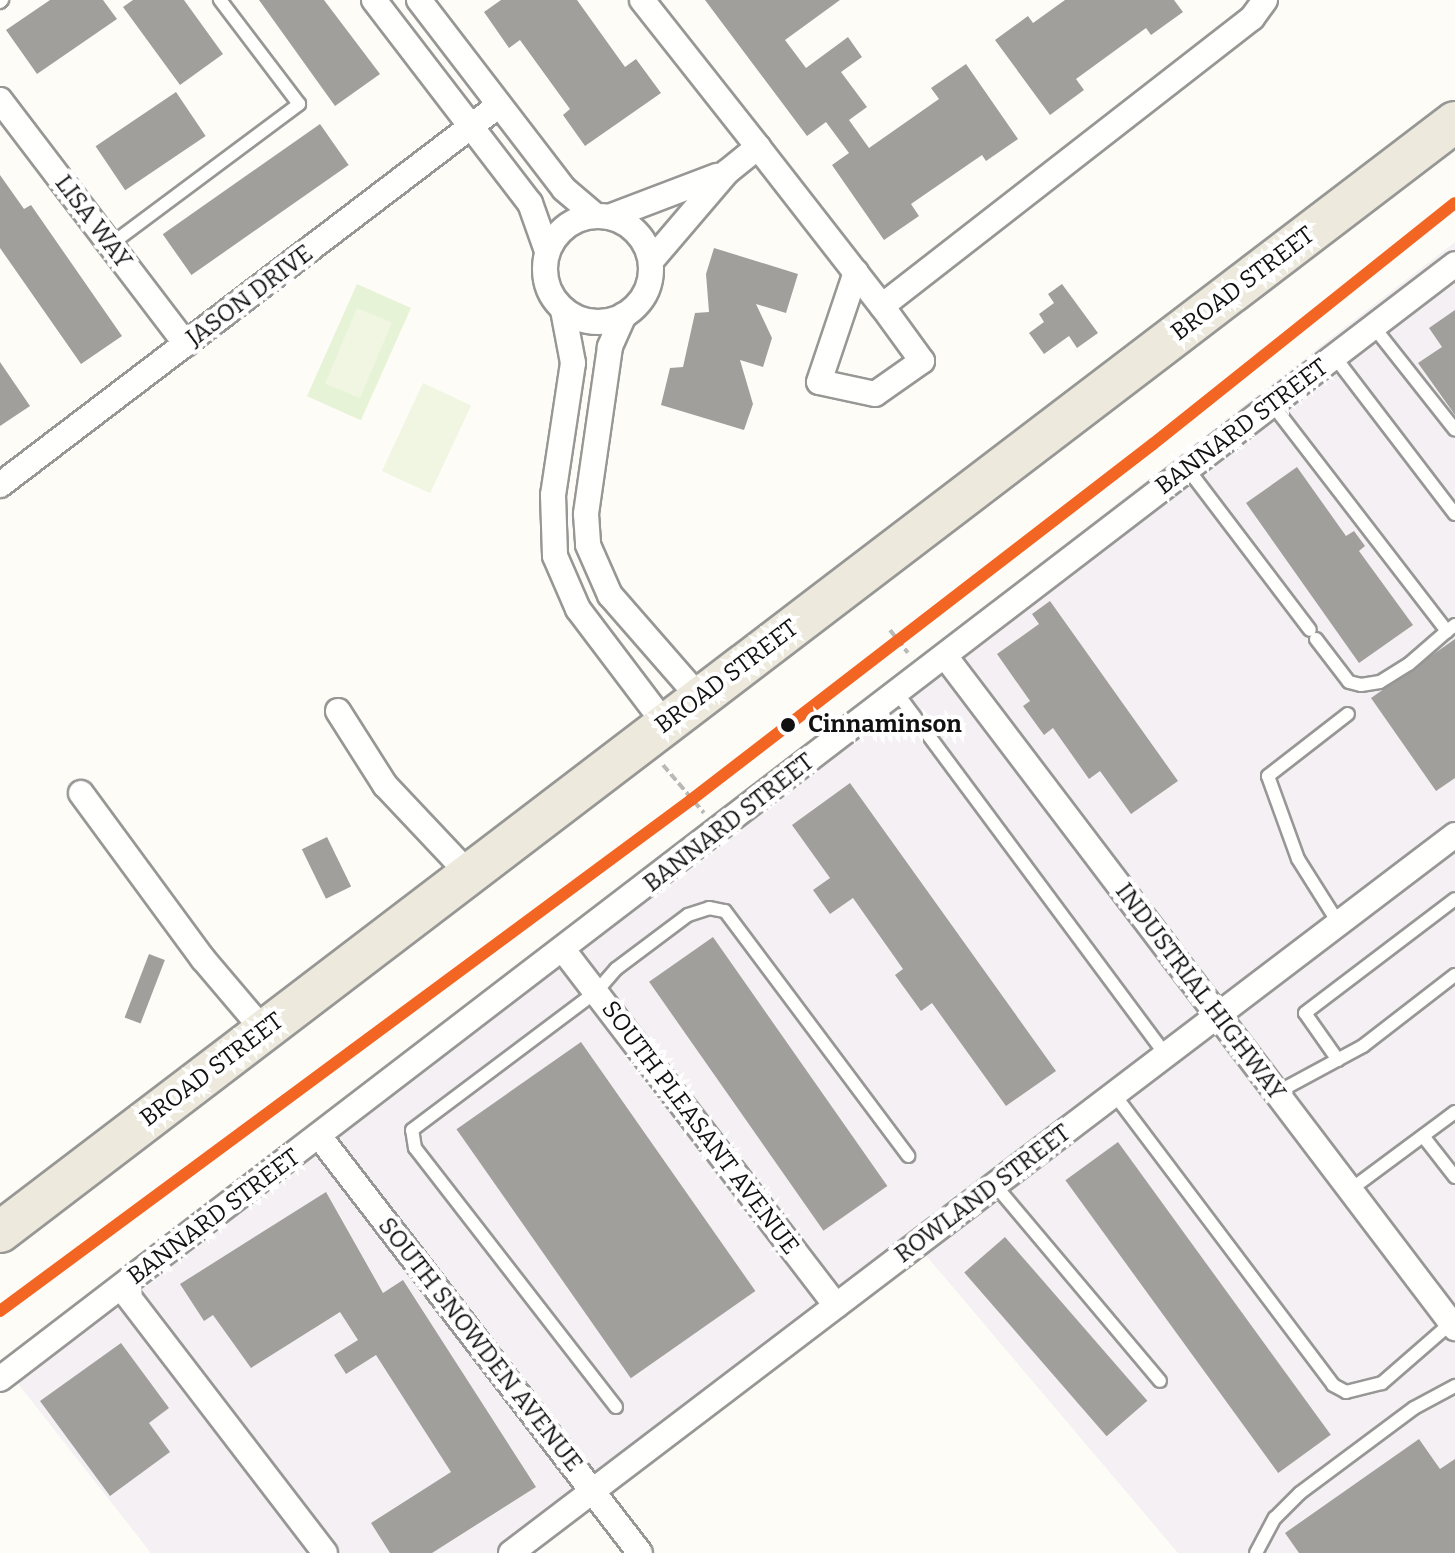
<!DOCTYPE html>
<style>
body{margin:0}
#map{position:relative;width:1455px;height:1553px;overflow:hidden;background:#fdfcf7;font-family:Bitter,serif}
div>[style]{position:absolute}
.industrial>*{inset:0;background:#f5f0f3}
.green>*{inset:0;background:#e7f3d7;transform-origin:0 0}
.pitch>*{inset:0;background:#f0f6e1;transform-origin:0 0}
.building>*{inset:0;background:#a19f9c;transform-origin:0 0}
.path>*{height:4px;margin-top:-2px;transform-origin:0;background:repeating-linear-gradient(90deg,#b9b9b8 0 8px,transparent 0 12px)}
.roads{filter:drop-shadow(2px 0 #979795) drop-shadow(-2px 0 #979795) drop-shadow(0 2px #979795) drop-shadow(0 -2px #979795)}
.lane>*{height:12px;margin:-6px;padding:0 6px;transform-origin:6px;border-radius:6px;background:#fffffe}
.street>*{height:24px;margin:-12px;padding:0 12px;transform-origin:12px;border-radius:12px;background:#fffffe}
.street>.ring{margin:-12px;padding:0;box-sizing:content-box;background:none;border:24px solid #fffffe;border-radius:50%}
.primary>*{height:40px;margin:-20px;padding:0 20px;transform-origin:20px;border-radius:20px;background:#ede9dc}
.rail-1>*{height:12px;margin:-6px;padding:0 6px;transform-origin:6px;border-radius:6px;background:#f26522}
.dots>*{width:22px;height:22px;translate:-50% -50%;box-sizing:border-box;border:4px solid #fff;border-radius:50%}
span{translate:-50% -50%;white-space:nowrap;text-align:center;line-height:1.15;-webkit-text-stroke:8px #fff;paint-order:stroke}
.street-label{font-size:24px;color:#111}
.stop-label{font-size:24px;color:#111;font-weight:700}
.left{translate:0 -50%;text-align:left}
</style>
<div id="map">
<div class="industrial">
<i style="clip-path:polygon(1455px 242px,1455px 1553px,1178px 1553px,913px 1240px,504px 1553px,151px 1553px,16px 1381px,384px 1071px)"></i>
</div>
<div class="green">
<i style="left:357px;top:284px;width:59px;height:123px;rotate:24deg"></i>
</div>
<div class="pitch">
<i style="left:357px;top:308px;width:38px;height:82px;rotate:23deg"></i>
<i style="left:423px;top:383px;width:53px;height:97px;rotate:25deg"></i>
</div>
<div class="building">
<i style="clip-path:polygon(50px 0,103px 0,117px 19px,37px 74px,6px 30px)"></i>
<i style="clip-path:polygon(133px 0,184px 0,223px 54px,180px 85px,123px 7px)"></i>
<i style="clip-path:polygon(259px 0,324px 0,380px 74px,335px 106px)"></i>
<i style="clip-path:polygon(501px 0,577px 0,625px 67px,636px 59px,661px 93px,585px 146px,563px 115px,570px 109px,520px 40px,509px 48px,484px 12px)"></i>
<i style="clip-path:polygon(705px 0,840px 0,785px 40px,806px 68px,848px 37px,862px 57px,841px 72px,867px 107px,849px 120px,869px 148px,939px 99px,931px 88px,966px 64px,1018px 139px,986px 161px,982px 155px,911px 204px,919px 216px,884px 240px,832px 165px,849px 153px,826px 122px,807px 136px)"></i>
<i style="clip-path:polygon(1065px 0,1174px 0,1183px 12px,1151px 35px,1146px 28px,1076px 79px,1084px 90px,1050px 115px,995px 40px,1028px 16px,1033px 23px)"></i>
<i style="left:176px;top:92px;width:53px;height:97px;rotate:56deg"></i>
<i style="left:320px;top:124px;width:50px;height:192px;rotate:55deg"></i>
<i style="clip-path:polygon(0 175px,24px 209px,31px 205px,122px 336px,81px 364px,0 248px)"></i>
<i style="clip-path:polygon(714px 248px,798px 274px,786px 313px,756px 304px,772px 338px,763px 367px,740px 360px,753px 404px,744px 430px,661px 405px,670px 368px,683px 367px,695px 313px,709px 312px,706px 274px)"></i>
<i style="clip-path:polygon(1062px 284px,1098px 333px,1077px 348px,1069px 336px,1044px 354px,1029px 333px,1044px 322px,1039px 314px,1054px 303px,1048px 294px)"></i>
<i style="clip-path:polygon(1455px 310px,1455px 415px,1418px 363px,1442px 347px,1429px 328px)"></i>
<i style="clip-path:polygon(0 362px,30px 406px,0 426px)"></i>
<i style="clip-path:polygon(1297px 467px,1346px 536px,1354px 531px,1365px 546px,1359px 551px,1413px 625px,1359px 663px,1246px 503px)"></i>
<i style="clip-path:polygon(1050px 601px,1178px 781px,1131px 814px,1100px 771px,1089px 779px,1053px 728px,1044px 735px,1023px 706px,1030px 701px,997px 654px,1039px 624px,1032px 614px)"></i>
<i style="clip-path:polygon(1455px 639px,1455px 778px,1436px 791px,1371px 698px)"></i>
<i style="clip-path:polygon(850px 783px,1056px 1071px,1006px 1106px,932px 1003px,921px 1011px,895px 975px,903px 969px,853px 898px,830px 914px,813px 890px,830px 878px,792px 825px)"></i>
<i style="left:327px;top:837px;width:55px;height:28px;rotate:64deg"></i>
<i style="left:713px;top:937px;width:304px;height:78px;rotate:55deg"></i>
<i style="left:149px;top:954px;width:17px;height:68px;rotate:21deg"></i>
<i style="left:581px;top:1042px;width:304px;height:152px;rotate:55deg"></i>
<i style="left:1118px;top:1142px;width:362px;height:65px;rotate:54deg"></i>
<i style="clip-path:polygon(326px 1192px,383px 1293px,403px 1280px,536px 1487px,432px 1553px,390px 1553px,371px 1523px,451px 1472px,376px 1355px,346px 1374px,334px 1355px,358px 1340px,340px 1312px,251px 1368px,213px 1315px,204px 1321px,180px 1284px)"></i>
<i style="left:1005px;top:1237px;width:217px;height:54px;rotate:49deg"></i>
<i style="clip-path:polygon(121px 1343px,169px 1408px,149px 1423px,170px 1452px,110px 1496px,40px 1401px)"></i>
<i style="clip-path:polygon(1419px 1439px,1440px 1469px,1455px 1459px,1455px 1553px,1299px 1553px,1285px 1533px)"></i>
</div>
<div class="path">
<i style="left:890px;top:630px;width:29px;rotate:52deg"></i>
<i style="left:663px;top:765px;width:63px;rotate:49.5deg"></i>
</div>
<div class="roads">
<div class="lane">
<i style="left:0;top:2px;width:3px;rotate:-45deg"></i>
<i style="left:110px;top:245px;width:236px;rotate:-36.7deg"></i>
<i style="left:299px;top:104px;width:131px;rotate:-127.2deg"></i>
<i style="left:1373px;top:326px;width:132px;rotate:51.7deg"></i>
<i style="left:1334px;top:356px;width:199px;rotate:52.6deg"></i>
<i style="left:1272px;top:404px;width:287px;rotate:52.4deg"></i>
<i style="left:1447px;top:631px;width:10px;rotate:-37deg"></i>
<i style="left:1187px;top:468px;width:203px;rotate:52.8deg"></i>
<i style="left:1316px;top:639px;width:54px;rotate:52.5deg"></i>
<i style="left:1349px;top:682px;width:12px;rotate:14deg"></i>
<i style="left:1361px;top:685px;width:19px;rotate:-9deg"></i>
<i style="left:1380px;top:682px;width:34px;rotate:-32deg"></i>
<i style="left:1409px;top:664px;width:50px;rotate:-41deg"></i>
<i style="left:897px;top:693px;width:451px;rotate:53.4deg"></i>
<i style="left:1339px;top:924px;width:77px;rotate:-122.2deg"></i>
<i style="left:1298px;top:859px;width:88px;rotate:-109.9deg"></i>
<i style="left:1268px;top:776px;width:101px;rotate:-37.8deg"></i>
<i style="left:1338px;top:1060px;width:57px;rotate:-125.1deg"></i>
<i style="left:1305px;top:1013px;width:188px;rotate:-37.2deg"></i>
<i style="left:1276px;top:1093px;width:99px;rotate:-28.4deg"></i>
<i style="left:1363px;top:1046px;width:116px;rotate:-37.7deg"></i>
<i style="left:1114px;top:1094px;width:364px;rotate:53deg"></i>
<i style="left:1333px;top:1385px;width:15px;rotate:28deg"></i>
<i style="left:1346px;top:1392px;width:37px;rotate:-14deg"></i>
<i style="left:1382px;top:1383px;width:91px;rotate:-41deg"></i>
<i style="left:1423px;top:1136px;width:52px;rotate:52deg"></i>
<i style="left:995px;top:1185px;width:256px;rotate:49.9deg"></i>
<i style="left:1350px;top:1190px;width:131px;rotate:-36.6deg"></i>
<i style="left:616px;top:1407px;width:328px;rotate:-127.8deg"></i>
<i style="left:415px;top:1148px;width:18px;rotate:-99deg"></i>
<i style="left:412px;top:1130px;width:230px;rotate:-36.9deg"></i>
<i style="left:596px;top:992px;width:30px;rotate:-49deg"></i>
<i style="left:616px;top:969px;width:90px;rotate:-36.9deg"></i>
<i style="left:688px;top:915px;width:22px;rotate:-18deg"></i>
<i style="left:709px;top:908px;width:16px;rotate:11deg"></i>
<i style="left:725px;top:911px;width:306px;rotate:53.2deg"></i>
<i style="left:1256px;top:1553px;width:40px;rotate:-62deg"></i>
<i style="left:1275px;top:1518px;width:35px;rotate:-45deg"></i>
<i style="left:1300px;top:1493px;width:142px;rotate:-36.7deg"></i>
<i style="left:1414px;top:1408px;width:47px;rotate:-28.2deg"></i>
</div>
<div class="street">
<i style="left:374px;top:0;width:256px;rotate:52.5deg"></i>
<i style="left:530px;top:203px;width:51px;rotate:70.5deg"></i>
<i style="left:419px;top:0;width:238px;rotate:52.5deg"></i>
<i style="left:564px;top:189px;width:42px;rotate:40.2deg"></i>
<i style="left:642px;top:0;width:187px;rotate:51.7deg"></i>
<i style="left:758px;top:147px;width:202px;rotate:52.1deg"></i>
<i style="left:882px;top:306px;width:68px;rotate:54deg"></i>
<i style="left:922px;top:361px;width:57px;rotate:144.9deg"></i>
<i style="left:875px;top:394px;width:57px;rotate:-167.9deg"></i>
<i style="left:819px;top:382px;width:116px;rotate:-71.4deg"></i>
<i style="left:0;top:100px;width:307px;rotate:52.7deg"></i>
<i class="ring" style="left:545px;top:216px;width:82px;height:82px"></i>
<i style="left:609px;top:217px;width:116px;rotate:-20.8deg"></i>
<i style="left:651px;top:261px;width:117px;rotate:-49.5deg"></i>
<i style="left:727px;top:172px;width:40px;rotate:-39deg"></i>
<i style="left:882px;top:306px;width:469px;rotate:-37.9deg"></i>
<i style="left:1252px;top:18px;width:22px;rotate:-54deg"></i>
<i style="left:563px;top:310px;width:54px;rotate:79.3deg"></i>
<i style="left:573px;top:363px;width:134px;rotate:98.6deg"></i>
<i style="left:553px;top:495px;width:61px;rotate:88.1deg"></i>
<i style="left:555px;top:556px;width:58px;rotate:66.5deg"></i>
<i style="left:578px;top:609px;width:144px;rotate:52.9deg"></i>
<i style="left:624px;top:315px;width:35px;rotate:114deg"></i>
<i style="left:610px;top:347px;width:169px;rotate:98.2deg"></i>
<i style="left:586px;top:514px;width:31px;rotate:86deg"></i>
<i style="left:588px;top:545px;width:55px;rotate:66.3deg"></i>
<i style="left:610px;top:595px;width:137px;rotate:48.9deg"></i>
<i style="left:0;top:485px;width:627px;rotate:-37.29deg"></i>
<i style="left:945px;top:656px;width:844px;rotate:52.8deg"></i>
<i style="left:338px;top:711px;width:88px;rotate:57.6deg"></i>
<i style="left:385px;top:785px;width:122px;rotate:46.7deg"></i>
<i style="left:81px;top:793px;width:206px;rotate:53.7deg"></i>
<i style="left:203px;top:959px;width:94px;rotate:49.7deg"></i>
<i style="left:564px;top:951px;width:447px;rotate:52.5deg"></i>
<i style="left:319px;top:1136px;width:526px;rotate:52.41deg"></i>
<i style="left:121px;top:1287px;width:335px;rotate:52.5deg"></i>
<i style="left:0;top:1379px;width:1833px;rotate:-37.46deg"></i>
<i style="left:511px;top:1553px;width:1186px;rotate:-37.26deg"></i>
</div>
<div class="primary">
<i style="left:0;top:1232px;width:1830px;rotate:-37.34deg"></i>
</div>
</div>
<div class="rail-1">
<i style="left:0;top:1311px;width:859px;rotate:-36.48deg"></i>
<i style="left:691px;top:800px;width:583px;rotate:-37.62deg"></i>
<i style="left:1153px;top:444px;width:386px;rotate:-38.6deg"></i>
</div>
<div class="dots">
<i style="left:788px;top:725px;background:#111"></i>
</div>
<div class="street-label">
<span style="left:93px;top:222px;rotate:53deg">LISA WAY</span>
<span style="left:1243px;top:284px;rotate:-37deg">BROAD STREET</span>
<span style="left:250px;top:296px;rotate:-37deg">JASON DRIVE</span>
<span style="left:1242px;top:427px;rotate:-37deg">BANNARD STREET</span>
<span style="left:727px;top:677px;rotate:-37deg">BROAD STREET</span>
<span style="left:729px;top:823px;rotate:-38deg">BANNARD STREET</span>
<span style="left:1200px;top:992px;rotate:53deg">INDUSTRIAL HIGHWAY</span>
<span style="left:212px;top:1070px;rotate:-37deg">BROAD STREET</span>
<span style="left:700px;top:1128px;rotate:53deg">SOUTH PLEASANT AVENUE</span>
<span style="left:983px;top:1194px;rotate:-37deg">ROWLAND STREET</span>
<span style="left:214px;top:1217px;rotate:-37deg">BANNARD STREET</span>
<span style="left:480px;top:1345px;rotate:52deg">SOUTH SNOWDEN AVENUE</span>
</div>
<div class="stop-label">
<span class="left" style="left:808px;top:725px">Cinnaminson</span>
</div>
</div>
